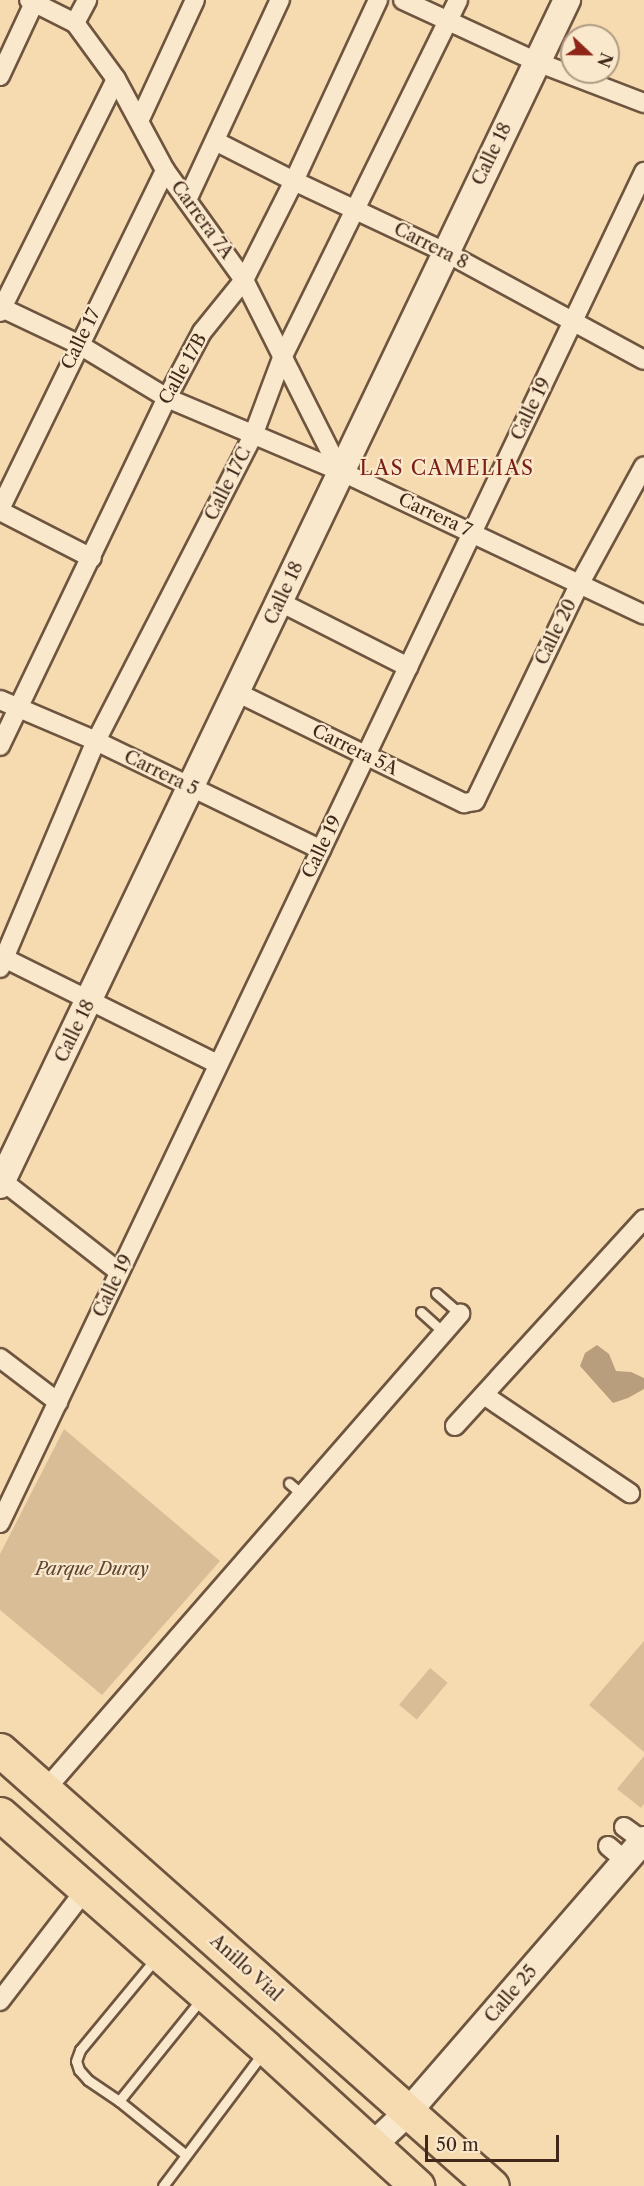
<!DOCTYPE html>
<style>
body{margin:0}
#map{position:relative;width:644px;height:2186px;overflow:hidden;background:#f7dbb0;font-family:"Libre Caslon Text",serif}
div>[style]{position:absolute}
.green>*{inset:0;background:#d8bd97;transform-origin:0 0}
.water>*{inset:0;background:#b99e7d}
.roads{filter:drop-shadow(2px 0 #6e5540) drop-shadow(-2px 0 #6e5540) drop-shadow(0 2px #6e5540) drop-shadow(0 -2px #6e5540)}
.lane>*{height:9px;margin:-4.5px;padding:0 4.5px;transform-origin:4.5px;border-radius:4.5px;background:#fae8cc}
.street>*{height:18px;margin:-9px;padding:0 9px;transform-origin:9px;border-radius:9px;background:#fae8cc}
.secondary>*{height:26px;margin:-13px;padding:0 13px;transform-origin:13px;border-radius:13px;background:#fae8cc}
.highway>*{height:33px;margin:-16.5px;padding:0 16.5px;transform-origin:16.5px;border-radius:16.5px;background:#f7dbb0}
span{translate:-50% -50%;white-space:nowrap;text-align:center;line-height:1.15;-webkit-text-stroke:4.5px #fae8cc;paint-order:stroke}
.street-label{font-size:18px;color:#41281b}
.park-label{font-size:18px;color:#5f4634;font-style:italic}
.neighbourhood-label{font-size:20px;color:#7a1f14;letter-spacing:1.5px}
.north{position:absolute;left:560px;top:24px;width:60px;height:60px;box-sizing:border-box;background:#fae8cc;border:2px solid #b09b85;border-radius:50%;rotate:112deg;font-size:16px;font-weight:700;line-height:24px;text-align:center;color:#41281b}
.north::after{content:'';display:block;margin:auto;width:21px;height:27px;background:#8f2418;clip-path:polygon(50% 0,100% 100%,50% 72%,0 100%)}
.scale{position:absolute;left:425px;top:2135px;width:134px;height:27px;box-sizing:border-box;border:3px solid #41281b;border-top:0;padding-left:8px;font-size:18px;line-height:21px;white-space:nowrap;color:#41281b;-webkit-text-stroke:4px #fae8cc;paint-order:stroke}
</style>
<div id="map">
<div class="green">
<i style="clip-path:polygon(64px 1429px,220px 1561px,102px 1695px,0 1610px,0 1554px)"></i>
<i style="clip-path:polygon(644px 1641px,644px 1752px,589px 1705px)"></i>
<i style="left:430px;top:1668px;width:23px;height:48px;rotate:40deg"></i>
<i style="clip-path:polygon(644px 1756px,644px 1804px,641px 1808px,617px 1789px)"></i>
</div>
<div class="water">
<i style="clip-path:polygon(597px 1345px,609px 1354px,616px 1371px,631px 1372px,644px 1378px,644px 1389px,628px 1398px,613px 1403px,580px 1366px,585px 1353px)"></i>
</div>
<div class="roads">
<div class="lane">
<i style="left:436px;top:1293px;width:32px;rotate:41deg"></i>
<i style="left:421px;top:1312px;width:31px;rotate:42deg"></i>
<i style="left:289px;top:1483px;width:18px;rotate:41deg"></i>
<i style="left:119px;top:2101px;width:37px;rotate:-146deg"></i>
<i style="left:88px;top:2080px;width:13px;rotate:-132deg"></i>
<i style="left:79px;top:2070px;width:9px;rotate:-108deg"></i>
<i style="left:76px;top:2061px;width:12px;rotate:-70deg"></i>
<i style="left:80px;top:2050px;width:119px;rotate:-50.4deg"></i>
<i style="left:186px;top:2155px;width:86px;rotate:-141.1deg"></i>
<i style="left:119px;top:2101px;width:132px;rotate:-51.1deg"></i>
<i style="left:163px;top:2186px;width:166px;rotate:-53.1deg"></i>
</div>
<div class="street">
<i style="left:29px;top:0;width:51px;rotate:26.6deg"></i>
<i style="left:75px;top:23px;width:69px;rotate:53.8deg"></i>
<i style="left:116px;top:79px;width:103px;rotate:61.7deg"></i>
<i style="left:165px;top:170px;width:135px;rotate:54.3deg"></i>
<i style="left:244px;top:280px;width:214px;rotate:63.3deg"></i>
<i style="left:403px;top:0;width:148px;rotate:24.8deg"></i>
<i style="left:537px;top:62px;width:115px;rotate:21deg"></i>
<i style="left:75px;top:23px;width:26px;rotate:-62deg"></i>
<i style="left:0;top:76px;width:81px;rotate:-65deg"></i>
<i style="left:140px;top:119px;width:131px;rotate:-65.2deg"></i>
<i style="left:215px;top:141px;width:89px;rotate:26.9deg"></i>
<i style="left:294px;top:181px;width:167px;rotate:25.2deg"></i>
<i style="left:445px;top:252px;width:226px;rotate:28.5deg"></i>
<i style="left:187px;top:200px;width:221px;rotate:-65.1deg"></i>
<i style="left:0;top:307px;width:86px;rotate:25.4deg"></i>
<i style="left:78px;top:344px;width:104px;rotate:31.2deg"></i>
<i style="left:167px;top:398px;width:188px;rotate:22.9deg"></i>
<i style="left:340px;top:471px;width:336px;rotate:25.3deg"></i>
<i style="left:0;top:312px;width:260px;rotate:-63.5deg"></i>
<i style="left:0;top:509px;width:377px;rotate:-64deg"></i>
<i style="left:0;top:511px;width:103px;rotate:27.1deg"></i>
<i style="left:280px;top:602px;width:144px;rotate:26.9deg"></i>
<i style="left:236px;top:692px;width:254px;rotate:26deg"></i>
<i style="left:464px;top:803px;width:11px;rotate:-10deg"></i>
<i style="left:475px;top:801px;width:242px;rotate:-64.3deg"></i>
<i style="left:580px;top:583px;width:133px;rotate:-61.3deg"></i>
<i style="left:0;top:700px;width:104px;rotate:23.1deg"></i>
<i style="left:96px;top:741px;width:250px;rotate:25.8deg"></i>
<i style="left:0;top:746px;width:386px;rotate:-64.4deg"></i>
<i style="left:167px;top:398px;width:75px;rotate:-62.1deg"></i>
<i style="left:202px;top:332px;width:67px;rotate:-51.1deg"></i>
<i style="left:244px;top:280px;width:111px;rotate:-63.2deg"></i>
<i style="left:294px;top:181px;width:200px;rotate:-65.1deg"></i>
<i style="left:0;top:956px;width:243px;rotate:26.4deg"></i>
<i style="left:0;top:968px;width:246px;rotate:-67.1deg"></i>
<i style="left:96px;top:741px;width:346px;rotate:-62.8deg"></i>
<i style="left:254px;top:433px;width:80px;rotate:-69.5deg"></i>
<i style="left:282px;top:358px;width:399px;rotate:-63.8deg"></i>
<i style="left:0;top:1179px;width:151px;rotate:38deg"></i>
<i style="left:0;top:1358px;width:73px;rotate:37.2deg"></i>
<i style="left:484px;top:1395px;width:176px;rotate:33.9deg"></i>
<i style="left:455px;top:1426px;width:280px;rotate:-47.6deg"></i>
<i style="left:0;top:1523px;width:1497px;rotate:-64.51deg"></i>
<i style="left:45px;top:1790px;width:632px;rotate:-48.92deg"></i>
<i style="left:624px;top:1827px;width:24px;rotate:36deg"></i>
<i style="left:608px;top:1846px;width:23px;rotate:40deg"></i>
<i style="left:0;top:2001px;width:141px;rotate:-52.5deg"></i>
</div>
<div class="secondary">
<i style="left:0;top:1185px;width:1314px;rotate:-64.43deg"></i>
<i style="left:373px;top:2145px;width:48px;rotate:-43.3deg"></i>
<i style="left:408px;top:2112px;width:360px;rotate:-49.1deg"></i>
</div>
<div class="highway">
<i style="left:0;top:1750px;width:657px;rotate:41.55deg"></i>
<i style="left:0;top:1814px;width:354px;rotate:41.3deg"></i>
<i style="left:266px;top:2048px;width:205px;rotate:42.4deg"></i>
</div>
</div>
<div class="street-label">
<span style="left:492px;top:154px;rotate:-64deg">Calle 18</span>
<span style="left:202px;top:220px;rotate:54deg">Carrera 7A</span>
<span style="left:431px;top:246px;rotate:27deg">Carrera 8</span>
<span style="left:81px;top:339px;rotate:-64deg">Calle 17</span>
<span style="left:183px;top:369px;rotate:-61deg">Calle 17B</span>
<span style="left:531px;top:409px;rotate:-64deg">Calle 19</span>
<span style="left:228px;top:484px;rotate:-63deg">Calle 17C</span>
<span style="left:435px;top:515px;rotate:25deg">Carrera 7</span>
<span style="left:284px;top:593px;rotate:-65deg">Calle 18</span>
<span style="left:556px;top:632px;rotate:-64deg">Calle 20</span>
<span style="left:355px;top:750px;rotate:26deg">Carrera 5A</span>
<span style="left:161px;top:773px;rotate:26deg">Carrera 5</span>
<span style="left:322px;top:847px;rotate:-64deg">Calle 19</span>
<span style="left:75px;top:1031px;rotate:-64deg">Calle 18</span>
<span style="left:113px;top:1286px;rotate:-64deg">Calle 19</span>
<span style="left:246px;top:1968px;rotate:42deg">Anillo Vial</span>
<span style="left:511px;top:1994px;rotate:-49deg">Calle 25</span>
</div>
<div class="park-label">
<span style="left:92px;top:1569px">Parque Duray</span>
</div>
<div class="neighbourhood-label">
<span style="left:447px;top:468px">LAS CAMELIAS</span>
</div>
<div class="north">N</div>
<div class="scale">50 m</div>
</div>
